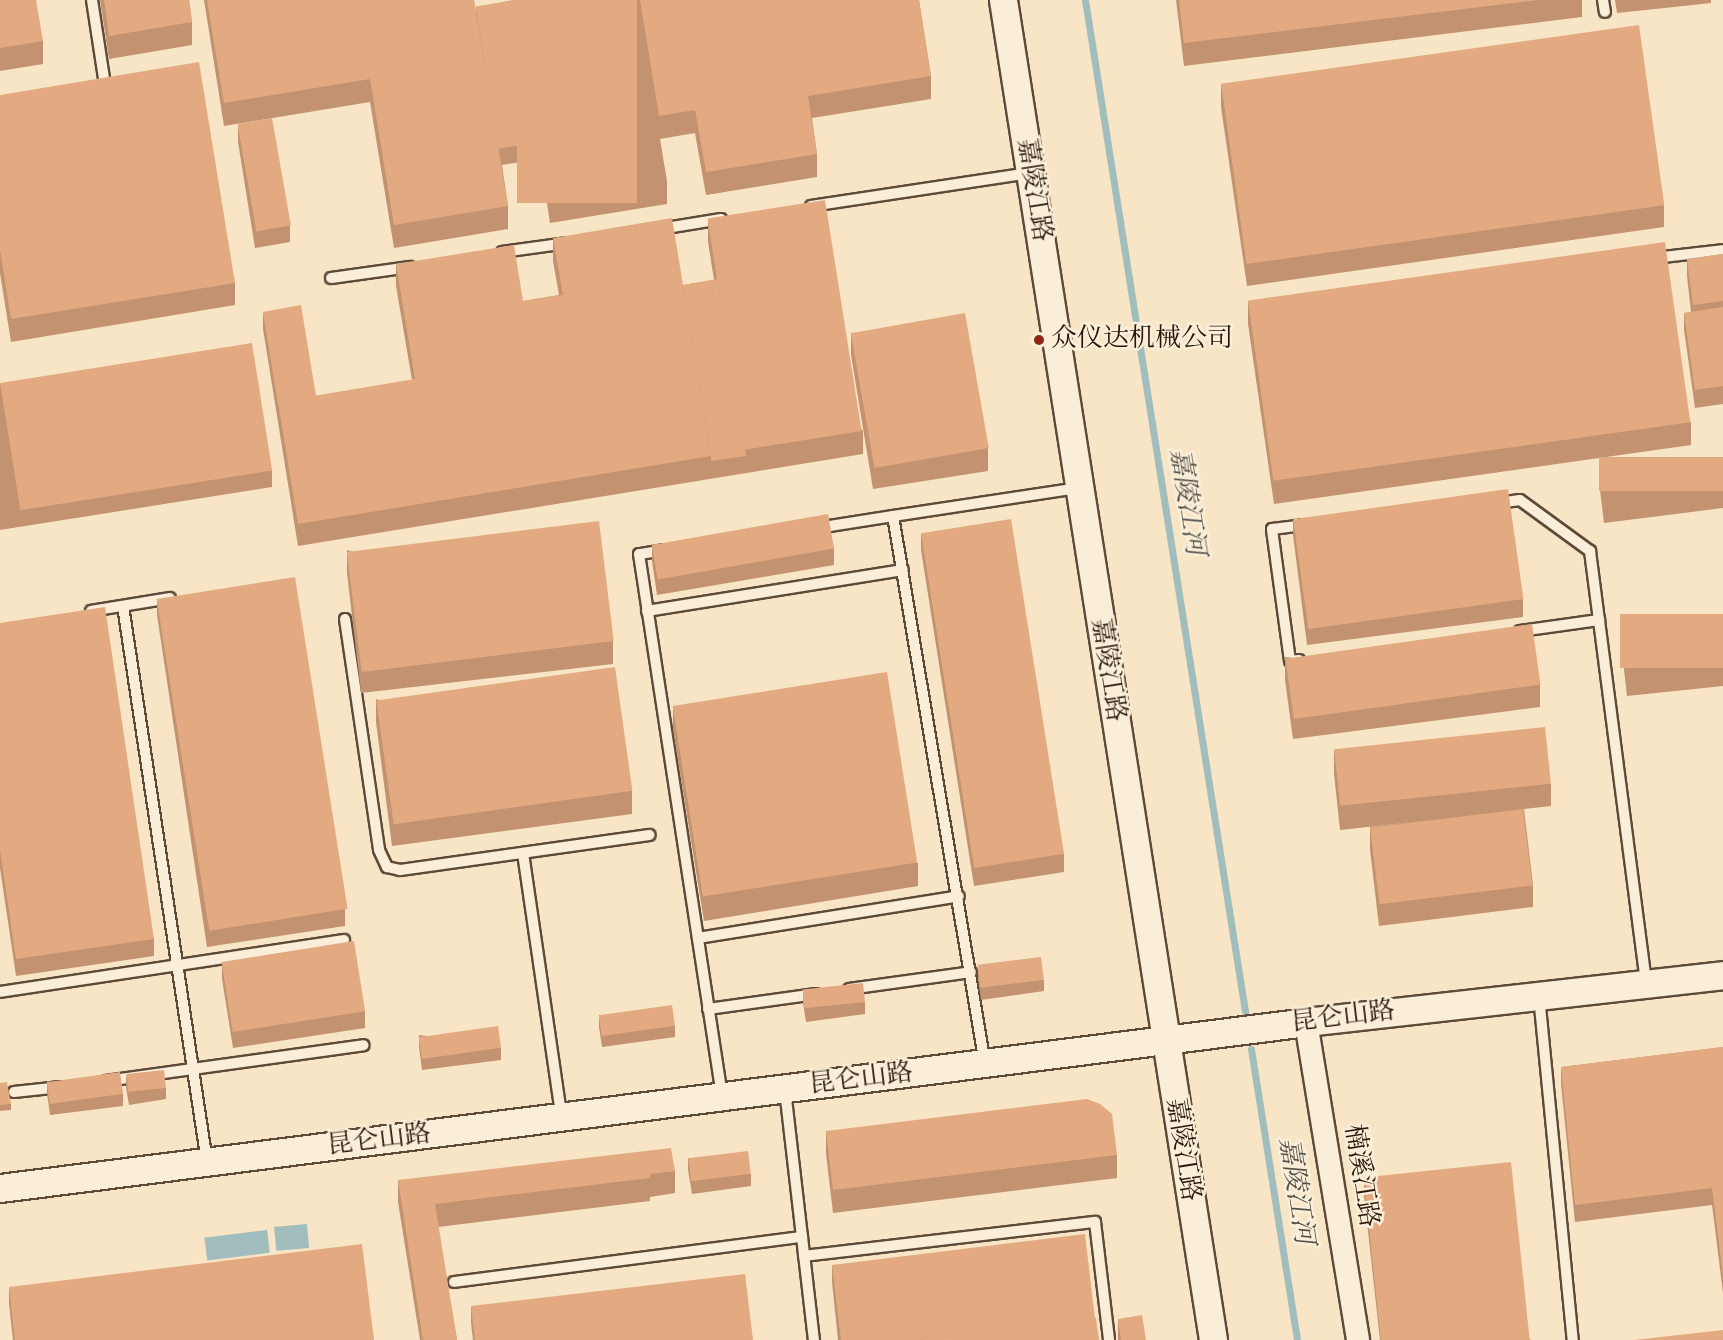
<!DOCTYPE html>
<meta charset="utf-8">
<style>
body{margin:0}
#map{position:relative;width:1723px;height:1340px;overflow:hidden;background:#f7e5c5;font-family:"Sorts Mill Goudy","Noto Serif SC",serif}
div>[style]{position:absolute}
.water>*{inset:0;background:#a1bdbe;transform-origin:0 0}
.stream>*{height:7px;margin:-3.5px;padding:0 3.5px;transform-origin:3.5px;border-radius:3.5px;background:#a1bdbe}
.roads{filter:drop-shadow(2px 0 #5d4a39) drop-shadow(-2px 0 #5d4a39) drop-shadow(0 2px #5d4a39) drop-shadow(0 -2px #5d4a39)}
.service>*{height:10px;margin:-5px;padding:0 5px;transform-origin:5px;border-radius:5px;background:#faeed9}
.minor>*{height:22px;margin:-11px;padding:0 11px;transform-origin:11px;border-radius:11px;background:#faeed9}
.tertiary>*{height:27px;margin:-13.5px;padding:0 13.5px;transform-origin:13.5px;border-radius:13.5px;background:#faeed9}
.wall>*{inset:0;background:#c39270}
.building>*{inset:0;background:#e3aa82;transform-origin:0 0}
.dots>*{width:16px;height:16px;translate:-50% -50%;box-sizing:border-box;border:3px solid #faeed9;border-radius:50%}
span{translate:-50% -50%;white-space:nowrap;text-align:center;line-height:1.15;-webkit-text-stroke:5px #faeed9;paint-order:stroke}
.street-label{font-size:26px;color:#2a170a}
.poi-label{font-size:26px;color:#2a170a}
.left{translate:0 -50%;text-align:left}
.water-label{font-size:27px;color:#545149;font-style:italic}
</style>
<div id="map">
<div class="water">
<i style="left:307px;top:1224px;width:24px;height:33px;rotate:85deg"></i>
<i style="left:267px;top:1230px;width:23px;height:63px;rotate:83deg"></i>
</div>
<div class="stream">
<i style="left:1085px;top:0;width:1024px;rotate:81.01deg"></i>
<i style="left:1251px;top:1049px;width:295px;rotate:81deg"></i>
</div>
<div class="roads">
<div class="service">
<i style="left:92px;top:0;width:79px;rotate:81.3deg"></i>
<i style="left:1603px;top:0;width:12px;rotate:81deg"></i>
<i style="left:811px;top:206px;width:221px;rotate:-8.6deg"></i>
<i style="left:660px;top:229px;width:62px;rotate:-9.3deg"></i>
<i style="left:502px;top:252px;width:66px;rotate:-7.9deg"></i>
<i style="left:1655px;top:258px;width:68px;rotate:-6.7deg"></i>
<i style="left:331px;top:278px;width:80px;rotate:-7.9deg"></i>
<i style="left:1498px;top:503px;width:22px;rotate:-8deg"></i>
<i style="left:1520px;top:500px;width:87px;rotate:36.1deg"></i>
<i style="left:1590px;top:551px;width:437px;rotate:82.6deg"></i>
<i style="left:893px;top:516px;width:188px;rotate:-8.6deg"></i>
<i style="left:817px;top:528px;width:77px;rotate:-9deg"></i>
<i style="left:893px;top:516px;width:556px;rotate:80.47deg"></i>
<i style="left:665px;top:550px;width:26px;rotate:171deg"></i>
<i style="left:639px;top:554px;width:548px;rotate:81.29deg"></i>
<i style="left:123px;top:606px;width:562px;rotate:81.41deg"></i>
<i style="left:91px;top:611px;width:80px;rotate:-9.3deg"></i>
<i style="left:647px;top:611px;width:259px;rotate:-9.1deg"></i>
<i style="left:345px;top:619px;width:233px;rotate:81.6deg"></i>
<i style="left:379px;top:850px;width:19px;rotate:65deg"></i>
<i style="left:387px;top:867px;width:13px;rotate:13deg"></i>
<i style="left:400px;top:870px;width:252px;rotate:-8deg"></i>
<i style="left:1520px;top:631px;width:80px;rotate:-7.9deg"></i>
<i style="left:1299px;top:660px;width:9px;rotate:174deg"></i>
<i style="left:1290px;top:661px;width:133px;rotate:-97.8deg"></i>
<i style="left:1272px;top:529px;width:34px;rotate:-7deg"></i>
<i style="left:523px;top:853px;width:265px;rotate:81.7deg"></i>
<i style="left:698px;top:938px;width:264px;rotate:-9.1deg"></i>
<i style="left:849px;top:989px;width:123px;rotate:-7.9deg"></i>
<i style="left:0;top:992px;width:348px;rotate:-8.6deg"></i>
<i style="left:1539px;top:996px;width:346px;rotate:84.4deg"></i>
<i style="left:708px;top:1009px;width:109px;rotate:-7.9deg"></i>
<i style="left:106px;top:1081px;width:260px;rotate:-7.9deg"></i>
<i style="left:785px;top:1090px;width:252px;rotate:83.4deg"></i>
<i style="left:14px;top:1092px;width:47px;rotate:-6.1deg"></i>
<i style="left:804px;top:1256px;width:293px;rotate:-6.7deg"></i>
<i style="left:1095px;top:1222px;width:119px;rotate:83.2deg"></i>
<i style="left:454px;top:1282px;width:351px;rotate:-7.4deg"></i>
</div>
<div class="minor">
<i style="left:1306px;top:1022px;width:322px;rotate:80.7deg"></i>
</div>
<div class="tertiary">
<i style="left:1003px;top:0;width:1356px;rotate:81.09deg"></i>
<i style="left:0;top:1188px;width:1317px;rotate:-7.24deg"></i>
<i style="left:1306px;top:1022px;width:420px;rotate:-6.4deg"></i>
</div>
</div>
<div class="wall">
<i style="clip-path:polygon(0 0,43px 41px,43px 64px,0 71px)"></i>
<i style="clip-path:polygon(100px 0,189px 0,192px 22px,192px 45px,109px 59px)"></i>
<i style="clip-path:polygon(204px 0,474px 0,476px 13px,476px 7px,514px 0,919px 0,931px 76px,931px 99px,812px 118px,817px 154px,817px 177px,706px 195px,695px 133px,660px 139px,667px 181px,667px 204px,550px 223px,540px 158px,540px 159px,502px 165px,508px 206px,508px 229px,394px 248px,370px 102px,224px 126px)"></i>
<i style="clip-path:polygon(1176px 0,1582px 0,1582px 17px,1184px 66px)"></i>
<i style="clip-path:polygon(1615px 0,1711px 0,1711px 3px,1617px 13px)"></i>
<i style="clip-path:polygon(1221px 84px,1664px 205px,1664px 227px,1247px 286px,1221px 107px)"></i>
<i style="clip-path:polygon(0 95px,235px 283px,235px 305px,11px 342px,0 273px)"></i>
<i style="clip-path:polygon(238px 124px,290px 225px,290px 242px,255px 248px,238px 142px)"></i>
<i style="clip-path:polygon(708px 219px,863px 431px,863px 454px,298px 546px,263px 329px,263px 312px,316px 396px,412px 380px,396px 286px,396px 264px,523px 301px,559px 295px,553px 261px,553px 238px,683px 285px,714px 280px,708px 242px)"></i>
<i style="clip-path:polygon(1723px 254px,1723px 404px,1695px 408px,1684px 330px,1684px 313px,1691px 312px,1687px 276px,1687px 259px)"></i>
<i style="clip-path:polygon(1248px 301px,1691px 422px,1691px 445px,1274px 504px,1248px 324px)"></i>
<i style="clip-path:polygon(851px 332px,988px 448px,988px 471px,873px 489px,851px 355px)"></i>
<i style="clip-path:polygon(0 383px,272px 470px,272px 487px,0 530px)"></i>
<i style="clip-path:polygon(1723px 457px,1723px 508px,1604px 523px,1600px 490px,1600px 472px)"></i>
<i style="clip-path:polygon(1293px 518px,1523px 599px,1523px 617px,1307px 645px,1293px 535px)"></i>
<i style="clip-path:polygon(921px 533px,1064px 854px,1064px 872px,974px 886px,921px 550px)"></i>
<i style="clip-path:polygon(652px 544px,834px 548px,834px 565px,657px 595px,652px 561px)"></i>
<i style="clip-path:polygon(347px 550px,613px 641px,613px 664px,361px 693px,347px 573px)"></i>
<i style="clip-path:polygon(157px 598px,345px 909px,345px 926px,207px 947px,157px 615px)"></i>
<i style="clip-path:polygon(1723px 614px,1723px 686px,1627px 696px,1621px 643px,1621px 625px)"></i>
<i style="clip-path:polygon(0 623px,154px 939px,154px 956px,16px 976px,0 868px)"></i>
<i style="clip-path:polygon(1285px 657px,1540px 684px,1540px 707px,1293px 739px,1285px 680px)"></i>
<i style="clip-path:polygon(376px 699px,632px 791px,632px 814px,392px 846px,376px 722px)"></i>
<i style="clip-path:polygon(673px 707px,918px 863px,918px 886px,704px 921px,673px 729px)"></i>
<i style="clip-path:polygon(1334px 751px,1551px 784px,1551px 806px,1524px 809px,1533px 885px,1533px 907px,1379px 926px,1370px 850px,1370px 827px,1441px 819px,1340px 830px,1334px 774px)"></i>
<i style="clip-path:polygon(222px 962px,365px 1011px,365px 1028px,233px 1048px,222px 979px)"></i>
<i style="clip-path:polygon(978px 966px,1044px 980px,1044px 991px,981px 1000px,978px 978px)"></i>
<i style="clip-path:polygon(803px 991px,865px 1002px,865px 1014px,806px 1022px,803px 1003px)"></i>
<i style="clip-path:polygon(599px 1015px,675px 1026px,675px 1037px,602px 1047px,599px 1027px)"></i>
<i style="clip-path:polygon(419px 1035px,501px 1048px,501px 1060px,422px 1070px,419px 1047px)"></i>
<i style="clip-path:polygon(1723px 1047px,1723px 1293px,1712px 1205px,1575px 1222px,1561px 1084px,1561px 1067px)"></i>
<i style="clip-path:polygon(126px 1076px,166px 1088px,166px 1099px,129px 1105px,126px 1087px)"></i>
<i style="clip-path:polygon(47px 1081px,123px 1094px,123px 1106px,50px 1115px,47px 1093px)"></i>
<i style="clip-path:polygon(0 1083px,11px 1104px,11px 1110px,0 1111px)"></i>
<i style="clip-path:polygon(826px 1131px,1117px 1155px,1117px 1178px,833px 1213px,826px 1154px)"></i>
<i style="clip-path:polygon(688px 1158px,751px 1174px,751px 1186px,692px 1194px,688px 1170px)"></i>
<i style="clip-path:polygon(675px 1171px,675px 1193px,650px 1197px,650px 1201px,438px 1227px,457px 1340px,420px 1340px,398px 1202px,398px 1180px)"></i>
<i style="clip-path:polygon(1364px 1178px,1531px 1340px,1380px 1340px,1364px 1195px)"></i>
<i style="clip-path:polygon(832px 1265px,1095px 1319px,1099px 1340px,838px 1340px,832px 1282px)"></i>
<i style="clip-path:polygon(9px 1287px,374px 1340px,13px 1340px,9px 1304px)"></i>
<i style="clip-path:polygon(471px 1306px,753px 1340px,473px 1340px,471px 1323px)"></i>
<i style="clip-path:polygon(1118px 1319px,1146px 1340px,1118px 1340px)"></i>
</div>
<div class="building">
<i style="clip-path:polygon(0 0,36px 0,43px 41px,0 48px)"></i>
<i style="clip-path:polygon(104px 0,189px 0,192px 22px,109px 36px)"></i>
<i style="clip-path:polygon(207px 0,474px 0,508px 206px,394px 225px,370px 79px,224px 103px)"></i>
<i style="left:517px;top:0;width:120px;height:203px"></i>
<i style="left:517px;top:0;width:144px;height:42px;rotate:81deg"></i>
<i style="clip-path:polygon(640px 0,919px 0,931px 76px,808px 96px,817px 154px,706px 172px,695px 110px,659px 116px)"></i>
<i style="clip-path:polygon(1179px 0,1538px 0,1184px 43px)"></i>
<i style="left:1639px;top:25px;width:182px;height:422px;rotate:82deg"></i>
<i style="clip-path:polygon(199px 62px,235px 283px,11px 319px,0 250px,0 95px)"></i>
<i style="left:272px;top:118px;width:109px;height:35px;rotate:80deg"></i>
<i style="left:825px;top:200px;width:234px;height:119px;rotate:81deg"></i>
<i style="clip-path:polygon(672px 218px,711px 456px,298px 524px,278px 402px,415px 379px,396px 264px,514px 245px,523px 301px,563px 295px,553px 238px)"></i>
<i style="left:1665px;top:242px;width:182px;height:421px;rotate:82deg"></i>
<i style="clip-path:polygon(1723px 254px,1723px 301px,1693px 305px,1687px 259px)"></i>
<i style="clip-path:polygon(717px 279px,746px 456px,711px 461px,711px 456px,683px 285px)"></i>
<i style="clip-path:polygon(301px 305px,316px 396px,278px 402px,278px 404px,263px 312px)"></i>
<i style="clip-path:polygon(1723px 307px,1723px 386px,1695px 390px,1684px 313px)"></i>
<i style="left:965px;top:313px;width:137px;height:116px;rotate:80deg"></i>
<i style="left:252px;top:343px;width:129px;height:255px;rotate:81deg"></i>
<i style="left:1723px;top:457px;width:34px;height:124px;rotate:90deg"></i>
<i style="left:1508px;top:489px;width:111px;height:217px;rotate:82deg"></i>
<i style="left:828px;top:514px;width:35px;height:179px;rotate:80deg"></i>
<i style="left:1011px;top:519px;width:339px;height:91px;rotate:81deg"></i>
<i style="left:599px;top:521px;width:121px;height:254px;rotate:83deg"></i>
<i style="left:295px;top:577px;width:336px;height:140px;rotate:81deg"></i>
<i style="clip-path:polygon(105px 607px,154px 939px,16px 959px,0 850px,0 623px)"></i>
<i style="left:1723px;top:614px;width:54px;height:103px;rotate:90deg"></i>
<i style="left:1532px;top:624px;width:61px;height:249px;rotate:82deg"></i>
<i style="left:615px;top:667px;width:125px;height:241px;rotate:82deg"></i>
<i style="left:887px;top:672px;width:193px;height:217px;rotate:81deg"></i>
<i style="left:1545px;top:727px;width:57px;height:212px;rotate:84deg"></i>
<i style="left:1523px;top:809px;width:77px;height:154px;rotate:83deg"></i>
<i style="left:354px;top:941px;width:71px;height:134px;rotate:81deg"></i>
<i style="left:1041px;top:957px;width:23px;height:64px;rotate:83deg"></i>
<i style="left:863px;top:983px;width:19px;height:61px;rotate:84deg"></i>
<i style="left:672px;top:1005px;width:21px;height:74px;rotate:82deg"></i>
<i style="left:498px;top:1026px;width:22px;height:80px;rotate:82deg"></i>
<i style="clip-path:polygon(1723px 1047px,1723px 1276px,1712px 1188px,1575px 1205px,1561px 1067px)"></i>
<i style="left:164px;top:1070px;width:18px;height:38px;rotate:84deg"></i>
<i style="left:120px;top:1072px;width:22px;height:74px;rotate:82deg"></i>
<i style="clip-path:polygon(7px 1082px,11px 1104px,0 1105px,0 1083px)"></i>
<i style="clip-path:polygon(1087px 1099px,1100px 1104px,1112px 1114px,1117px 1155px,833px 1190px,826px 1131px)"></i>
<i style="clip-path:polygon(671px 1148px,675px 1171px,650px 1174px,650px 1178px,435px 1204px,457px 1340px,423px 1340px,398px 1180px)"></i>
<i style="left:748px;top:1151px;width:23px;height:60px;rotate:83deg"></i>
<i style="left:1511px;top:1162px;width:179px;height:148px;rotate:84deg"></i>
<i style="clip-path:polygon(1085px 1234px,1095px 1319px,917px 1340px,841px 1340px,832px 1265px)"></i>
<i style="clip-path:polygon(362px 1244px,374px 1340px,15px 1340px,9px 1287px)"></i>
<i style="clip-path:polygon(745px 1274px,753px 1340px,475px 1340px,471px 1306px)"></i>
<i style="clip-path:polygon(1142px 1315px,1146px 1340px,1121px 1340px,1118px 1319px)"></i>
<i style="clip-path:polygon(1096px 1318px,1099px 1340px,917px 1340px)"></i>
<i style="clip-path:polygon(1723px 1330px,1723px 1340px,1634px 1340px)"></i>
</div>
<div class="dots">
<i style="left:1039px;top:340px;background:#8f2418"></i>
</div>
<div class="street-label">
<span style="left:1033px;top:190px;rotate:81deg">嘉陵江路</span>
<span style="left:1107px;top:670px;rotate:81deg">嘉陵江路</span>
<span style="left:1343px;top:1018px;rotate:-7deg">昆仑山路</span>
<span style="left:861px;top:1080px;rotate:-7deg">昆仑山路</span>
<span style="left:379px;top:1141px;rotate:-7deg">昆仑山路</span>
<span style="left:1182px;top:1150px;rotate:81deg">嘉陵江路</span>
<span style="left:1360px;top:1176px;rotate:81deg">楠溪江路</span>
</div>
<div class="poi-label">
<span class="left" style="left:1051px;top:340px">众仪达机械公司</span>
</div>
<div class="water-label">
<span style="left:1186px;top:502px;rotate:81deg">嘉陵江河</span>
<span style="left:1295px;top:1191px;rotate:81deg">嘉陵江河</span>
</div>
</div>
